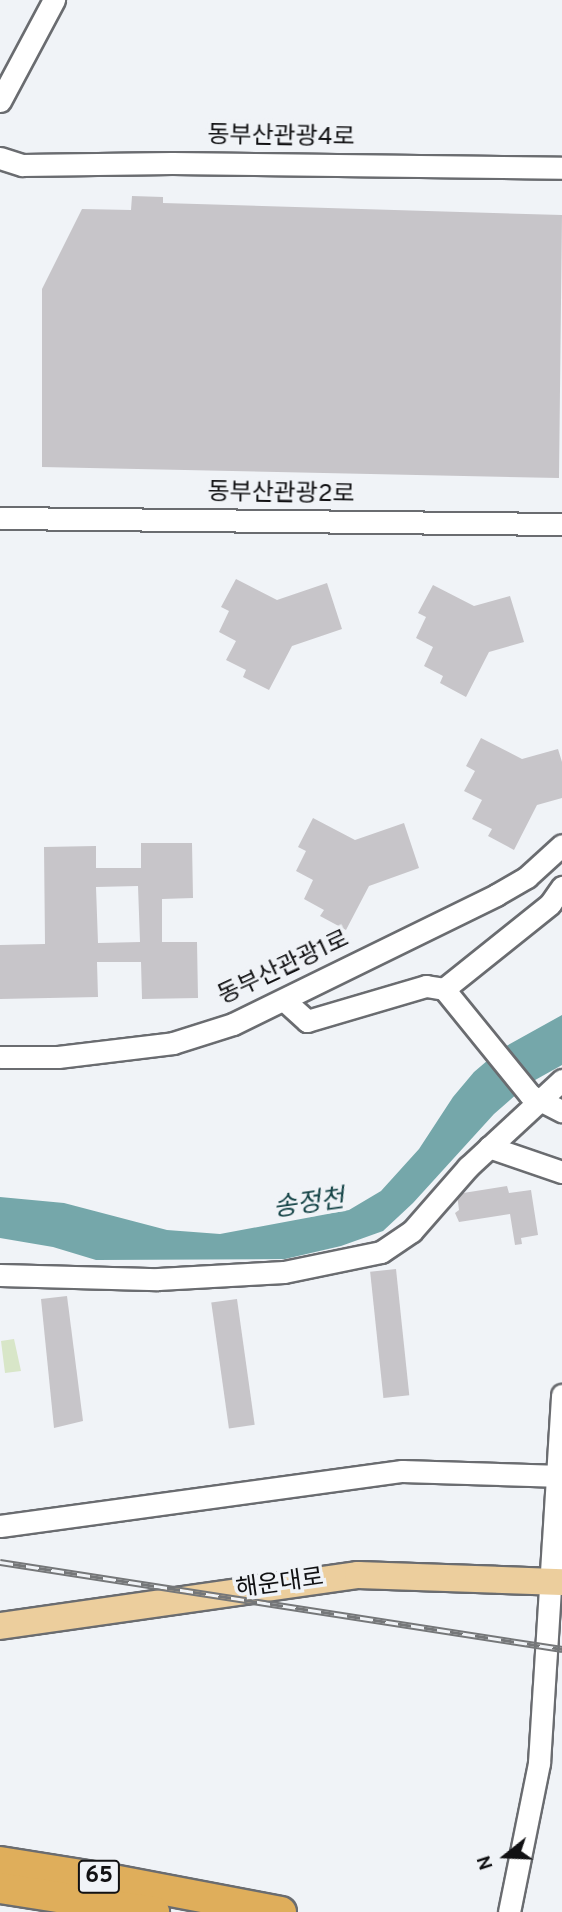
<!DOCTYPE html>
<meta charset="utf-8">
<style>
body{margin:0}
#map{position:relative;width:562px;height:1912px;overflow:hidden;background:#f0f3f7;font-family:Overpass,"Noto Sans KR",sans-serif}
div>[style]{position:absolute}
.green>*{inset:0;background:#d8e6c8}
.water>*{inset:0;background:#75a7aa}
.building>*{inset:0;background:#c7c5c9;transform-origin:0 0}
.roads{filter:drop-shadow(2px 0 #6a6c70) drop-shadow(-2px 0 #6a6c70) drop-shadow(0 2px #6a6c70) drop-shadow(0 -2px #6a6c70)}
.minor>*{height:21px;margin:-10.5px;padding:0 10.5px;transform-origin:10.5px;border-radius:10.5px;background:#fff}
.major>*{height:26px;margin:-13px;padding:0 13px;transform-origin:13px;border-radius:13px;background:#ecce9d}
.highway>*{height:30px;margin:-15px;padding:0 15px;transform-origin:15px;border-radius:15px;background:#dfae5b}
.rail>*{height:7px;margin-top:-3.5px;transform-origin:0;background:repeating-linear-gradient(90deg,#f0f3f7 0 13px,#757779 0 26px);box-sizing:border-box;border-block:2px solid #757779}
span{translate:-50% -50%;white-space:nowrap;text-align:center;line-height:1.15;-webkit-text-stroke:7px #f0f3f7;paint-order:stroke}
.shield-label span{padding:2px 5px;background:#f0f3f7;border:2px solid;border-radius:5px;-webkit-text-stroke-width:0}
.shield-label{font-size:23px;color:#111113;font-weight:700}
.street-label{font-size:24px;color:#111113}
.water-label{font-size:26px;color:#154447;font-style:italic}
.north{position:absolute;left:471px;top:1821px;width:70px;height:70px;-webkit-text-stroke:5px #f0f3f7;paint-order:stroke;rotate:252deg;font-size:19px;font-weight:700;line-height:28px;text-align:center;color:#111113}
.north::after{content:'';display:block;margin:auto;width:24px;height:32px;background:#111113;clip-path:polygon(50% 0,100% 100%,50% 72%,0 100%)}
</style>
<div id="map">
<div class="green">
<i style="clip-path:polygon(14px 1339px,21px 1371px,5px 1373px,1px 1341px)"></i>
</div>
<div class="water">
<i style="clip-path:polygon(562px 1015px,562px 1065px,528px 1084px,494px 1114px,413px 1203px,383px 1231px,341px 1246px,285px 1259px,96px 1260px,53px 1247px,0 1238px,0 1197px,64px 1203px,167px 1230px,220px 1234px,349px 1210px,381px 1191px,419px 1149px,453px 1097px,474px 1072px,501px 1049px)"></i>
</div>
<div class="building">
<i style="clip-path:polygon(132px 196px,163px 197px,163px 203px,562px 215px,559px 478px,42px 467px,42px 289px,82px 209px,131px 210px)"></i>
<i style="clip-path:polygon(236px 579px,277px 600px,327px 583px,342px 629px,292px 646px,269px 690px,243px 677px,246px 670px,226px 660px,236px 641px,219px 632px,229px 611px,221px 607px)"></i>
<i style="clip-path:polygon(433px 585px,474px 606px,510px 596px,524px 642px,489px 652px,466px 697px,440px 683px,443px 676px,424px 666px,433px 647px,416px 638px,426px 617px,418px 613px)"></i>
<i style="clip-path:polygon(481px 738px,522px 759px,558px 749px,562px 762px,562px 798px,537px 805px,514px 850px,488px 836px,492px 829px,472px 819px,482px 800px,464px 791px,475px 771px,466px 766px)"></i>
<i style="clip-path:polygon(313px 818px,355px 840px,404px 823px,419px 868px,369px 886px,346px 930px,320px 916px,324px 910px,304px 899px,313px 880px,296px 871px,306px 851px,298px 847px)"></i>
<i style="clip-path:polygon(evenodd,141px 843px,192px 843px,193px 898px,162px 899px,162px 942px,197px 942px,198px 998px,142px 999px,141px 962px,97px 962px,98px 997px,0 999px,0 945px,45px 944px,44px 847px,96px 846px,96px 868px,141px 868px,141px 843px,138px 886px,140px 942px,98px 943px,96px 887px,138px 886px)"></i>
<i style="clip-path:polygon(507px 1186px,509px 1193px,531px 1190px,538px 1235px,521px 1238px,522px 1244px,515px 1245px,510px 1214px,459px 1222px,455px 1213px,459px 1210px,457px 1194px)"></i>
<i style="left:396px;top:1269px;width:127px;height:26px;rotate:84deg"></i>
<i style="clip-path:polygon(67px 1296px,83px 1421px,54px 1428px,41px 1299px)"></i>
<i style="left:237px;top:1299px;width:127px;height:26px;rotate:82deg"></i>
</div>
<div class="roads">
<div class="minor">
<i style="left:0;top:101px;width:115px;rotate:-61.9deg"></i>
<i style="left:0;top:158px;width:23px;rotate:18deg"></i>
<i style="left:22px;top:165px;width:150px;rotate:-0.8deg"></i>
<i style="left:172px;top:163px;width:390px;rotate:0.7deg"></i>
<i style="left:0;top:518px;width:562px;rotate:0.61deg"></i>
<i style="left:444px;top:989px;width:136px;rotate:-38.7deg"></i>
<i style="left:550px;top:904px;width:21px;rotate:-55deg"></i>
<i style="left:285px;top:1001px;width:30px;rotate:42deg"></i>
<i style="left:307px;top:1021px;width:124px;rotate:-16.4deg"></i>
<i style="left:426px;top:986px;width:18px;rotate:9deg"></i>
<i style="left:444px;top:989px;width:136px;rotate:50.9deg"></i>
<i style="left:530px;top:1095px;width:36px;rotate:27deg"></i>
<i style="left:0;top:1057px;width:58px"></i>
<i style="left:58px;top:1057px;width:116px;rotate:-6.9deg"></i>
<i style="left:173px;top:1043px;width:63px;rotate:-17.6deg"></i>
<i style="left:233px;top:1024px;width:293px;rotate:-26.1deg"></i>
<i style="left:496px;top:895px;width:36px;rotate:-30deg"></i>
<i style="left:527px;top:877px;width:47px;rotate:-42.4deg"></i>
<i style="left:489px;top:1147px;width:77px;rotate:18.9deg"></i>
<i style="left:0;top:1275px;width:158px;rotate:1.5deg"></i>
<i style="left:158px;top:1279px;width:126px;rotate:-3.2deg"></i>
<i style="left:284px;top:1272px;width:99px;rotate:-11.7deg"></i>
<i style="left:381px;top:1252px;width:37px;rotate:-34deg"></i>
<i style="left:412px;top:1231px;width:85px;rotate:-48.8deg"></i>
<i style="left:468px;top:1167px;width:128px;rotate:-42.8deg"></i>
<i style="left:0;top:1526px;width:406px;rotate:-7.8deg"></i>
<i style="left:402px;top:1471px;width:160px;rotate:1.8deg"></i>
<i style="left:509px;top:1912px;width:152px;rotate:-78.6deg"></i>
<i style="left:539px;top:1763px;width:369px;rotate:-86.4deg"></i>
</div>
<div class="major">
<i style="left:0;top:1626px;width:362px;rotate:-8.1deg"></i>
<i style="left:358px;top:1575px;width:204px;rotate:2deg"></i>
</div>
<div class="highway">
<i style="left:0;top:1862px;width:114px;rotate:9.1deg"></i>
<i style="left:113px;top:1880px;width:171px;rotate:10.8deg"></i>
<i style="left:0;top:1888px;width:156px;rotate:8.9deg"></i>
</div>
</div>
<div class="rail">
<i style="left:0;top:1562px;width:569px;rotate:8.8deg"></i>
</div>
<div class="shield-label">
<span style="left:99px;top:1877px">65</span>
</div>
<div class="street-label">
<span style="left:281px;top:138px;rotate:1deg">동부산관광4로</span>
<span style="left:281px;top:495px;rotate:1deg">동부산관광2로</span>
<span style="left:284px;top:969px;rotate:-25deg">동부산관광1로</span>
<span style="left:280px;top:1585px;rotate:-8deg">해운대로</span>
</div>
<div class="water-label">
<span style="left:309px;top:1205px;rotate:-8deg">송정천</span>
</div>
<div class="north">N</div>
</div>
